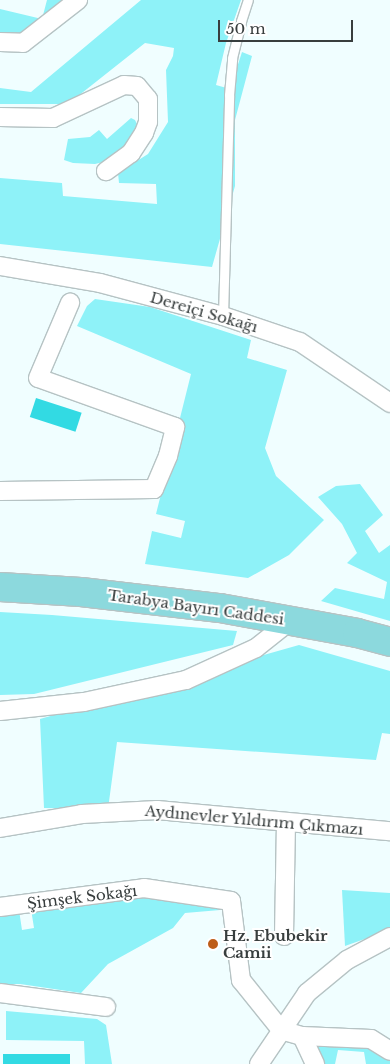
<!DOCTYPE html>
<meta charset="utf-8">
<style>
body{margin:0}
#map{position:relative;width:390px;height:1064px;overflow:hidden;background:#f0feff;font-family:"Libre Baskerville",serif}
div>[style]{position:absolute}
.green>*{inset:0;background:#8ef2f8}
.water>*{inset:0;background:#32dae3;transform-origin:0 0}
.roads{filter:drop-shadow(1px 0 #b6c3c4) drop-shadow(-1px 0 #b6c3c4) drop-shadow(0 1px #b6c3c4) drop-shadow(0 -1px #b6c3c4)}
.lane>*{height:9px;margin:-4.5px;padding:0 4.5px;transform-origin:4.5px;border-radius:4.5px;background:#fff}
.street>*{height:18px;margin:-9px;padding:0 9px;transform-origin:9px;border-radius:9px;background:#fff}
.primary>*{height:28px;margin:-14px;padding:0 14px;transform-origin:14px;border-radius:14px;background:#8cd9dd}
.dots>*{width:14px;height:14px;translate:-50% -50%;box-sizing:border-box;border:2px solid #fff;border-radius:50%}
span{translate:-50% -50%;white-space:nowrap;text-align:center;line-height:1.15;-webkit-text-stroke:4px #fff;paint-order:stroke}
.street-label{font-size:15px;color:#383e3e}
.poi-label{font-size:15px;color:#383e3e;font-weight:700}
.left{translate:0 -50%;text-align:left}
.scale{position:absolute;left:218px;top:20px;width:135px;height:22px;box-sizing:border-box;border:2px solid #383e3e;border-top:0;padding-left:6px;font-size:15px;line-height:18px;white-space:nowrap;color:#383e3e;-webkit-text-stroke:4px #fff;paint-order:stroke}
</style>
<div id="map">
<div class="green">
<i style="clip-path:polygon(47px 0,78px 0,22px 42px,0 39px,0 9px,42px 19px)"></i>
<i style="clip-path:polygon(141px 0,241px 0,226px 43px,216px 85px,230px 89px,242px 52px,252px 56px,235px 120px,235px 186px,212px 267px,0 244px,0 178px,62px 183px,63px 196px,157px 204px,156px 184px,119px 183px,118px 173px,148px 154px,168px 122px,166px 70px,173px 56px,174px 48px,145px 43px,68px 104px,0 104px,0 88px,31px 92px)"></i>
<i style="clip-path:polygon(131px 118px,135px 120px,141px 132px,116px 159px,95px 164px,73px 163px,64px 160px,68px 139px,90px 137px,99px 130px,107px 139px)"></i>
<i style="clip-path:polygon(95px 299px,150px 307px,251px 340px,247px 358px,287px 370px,265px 448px,276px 476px,324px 520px,289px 555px,248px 578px,145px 564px,152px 531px,181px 538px,185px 521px,156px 514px,191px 374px,77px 326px,87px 306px)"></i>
<i style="clip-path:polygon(360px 484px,383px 515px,365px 531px,379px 553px,390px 545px,390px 621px,321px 601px,335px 588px,384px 599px,387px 582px,347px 563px,357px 553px,342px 524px,318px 497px,336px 486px)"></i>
<i style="clip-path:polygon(0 612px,52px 615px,237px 631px,233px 645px,34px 694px,0 695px)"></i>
<i style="clip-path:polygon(299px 645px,390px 671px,390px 734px,382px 733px,376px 760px,117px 742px,108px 809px,44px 808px,40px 719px)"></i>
<i style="clip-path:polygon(342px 890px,390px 893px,390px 930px,345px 946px)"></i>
<i style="clip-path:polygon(142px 892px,221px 903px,220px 910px,185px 913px,173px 928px,108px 964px,81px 993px,20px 984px,0 984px,0 912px,19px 910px,22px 930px,34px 928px,31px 909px)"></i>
<i style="clip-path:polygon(6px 1011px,97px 1019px,106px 1025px,112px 1064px,85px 1064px,84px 1041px,6px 1040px)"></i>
<i style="clip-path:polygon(309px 1040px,370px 1042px,390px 1056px,390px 1064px,366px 1064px,364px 1052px,338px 1050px,335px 1064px,321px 1064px)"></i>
</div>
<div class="water">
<i style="left:36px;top:398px;width:48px;height:20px;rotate:18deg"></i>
<i style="left:70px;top:1054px;width:10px;height:67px;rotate:90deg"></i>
</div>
<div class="roads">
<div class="lane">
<i style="left:223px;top:316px;width:221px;rotate:-88.4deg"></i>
<i style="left:229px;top:95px;width:37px;rotate:-85deg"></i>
<i style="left:232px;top:58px;width:38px;rotate:-76deg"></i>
<i style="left:241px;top:21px;width:22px;rotate:-72deg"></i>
</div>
<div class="street">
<i style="left:0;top:42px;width:23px;rotate:2deg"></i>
<i style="left:23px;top:43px;width:70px;rotate:-38deg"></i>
<i style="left:0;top:117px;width:53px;rotate:1.1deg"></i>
<i style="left:53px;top:118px;width:78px;rotate:-24.9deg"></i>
<i style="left:124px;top:85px;width:13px;rotate:4deg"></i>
<i style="left:137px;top:86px;width:17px;rotate:50deg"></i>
<i style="left:148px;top:99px;width:23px;rotate:90deg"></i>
<i style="left:148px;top:122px;width:12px;rotate:110deg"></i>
<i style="left:144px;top:133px;width:24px;rotate:123deg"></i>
<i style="left:131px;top:153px;width:31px;rotate:144deg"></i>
<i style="left:0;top:266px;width:101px;rotate:9.6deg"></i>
<i style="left:100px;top:283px;width:127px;rotate:15deg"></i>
<i style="left:223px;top:316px;width:81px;rotate:18.7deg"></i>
<i style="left:300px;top:342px;width:109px;rotate:34.1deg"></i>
<i style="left:0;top:491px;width:154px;rotate:-0.7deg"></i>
<i style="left:154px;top:489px;width:36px;rotate:-67deg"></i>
<i style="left:168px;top:456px;width:30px;rotate:-76deg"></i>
<i style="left:175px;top:427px;width:145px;rotate:-160.3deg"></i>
<i style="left:38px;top:378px;width:82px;rotate:-66.9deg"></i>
<i style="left:0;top:711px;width:84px;rotate:-6.1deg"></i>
<i style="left:84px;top:702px;width:104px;rotate:-12.2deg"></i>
<i style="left:186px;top:680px;width:77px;rotate:-24.6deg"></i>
<i style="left:256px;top:648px;width:43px;rotate:-38.5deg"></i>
<i style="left:0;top:828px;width:83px;rotate:-9.7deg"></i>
<i style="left:82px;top:814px;width:75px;rotate:-3.1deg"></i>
<i style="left:157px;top:810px;width:234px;rotate:5.2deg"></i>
<i style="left:0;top:907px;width:145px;rotate:-7.5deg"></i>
<i style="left:144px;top:888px;width:88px;rotate:8.5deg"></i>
<i style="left:231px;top:901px;width:80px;rotate:82.8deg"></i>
<i style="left:241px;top:980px;width:64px;rotate:51.3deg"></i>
<i style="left:281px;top:1030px;width:22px;rotate:16deg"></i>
<i style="left:302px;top:1036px;width:69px;rotate:2.5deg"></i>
<i style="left:371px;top:1039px;width:22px;rotate:32deg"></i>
<i style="left:284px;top:936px;width:114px;rotate:-89deg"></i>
<i style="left:0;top:993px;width:107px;rotate:7.5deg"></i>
<i style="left:302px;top:1036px;width:31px;rotate:65deg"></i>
<i style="left:259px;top:1064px;width:86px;rotate:-55.9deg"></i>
<i style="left:307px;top:993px;width:52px;rotate:-39.5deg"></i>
<i style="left:347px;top:960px;width:49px;rotate:-28.1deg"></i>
</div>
<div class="primary">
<i style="left:0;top:587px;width:81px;rotate:3.5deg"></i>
<i style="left:81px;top:592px;width:140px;rotate:6.6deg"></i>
<i style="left:220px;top:608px;width:139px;rotate:10.3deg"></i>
<i style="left:357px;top:633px;width:34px;rotate:15deg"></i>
</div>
</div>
<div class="dots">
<i style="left:213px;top:944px;background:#bd5d19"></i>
</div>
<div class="street-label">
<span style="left:204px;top:312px;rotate:16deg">Dereiçi Sokağı</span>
<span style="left:196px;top:607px;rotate:8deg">Tarabya Bayırı Caddesi</span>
<span style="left:254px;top:820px;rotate:5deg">Aydınevler Yıldırım Çıkmazı</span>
<span style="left:82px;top:897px;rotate:-7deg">Şimşek Sokağı</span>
</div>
<div class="poi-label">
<span class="left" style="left:223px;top:944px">Hz. Ebubekir<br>Camii</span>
</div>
<div class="scale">50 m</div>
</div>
